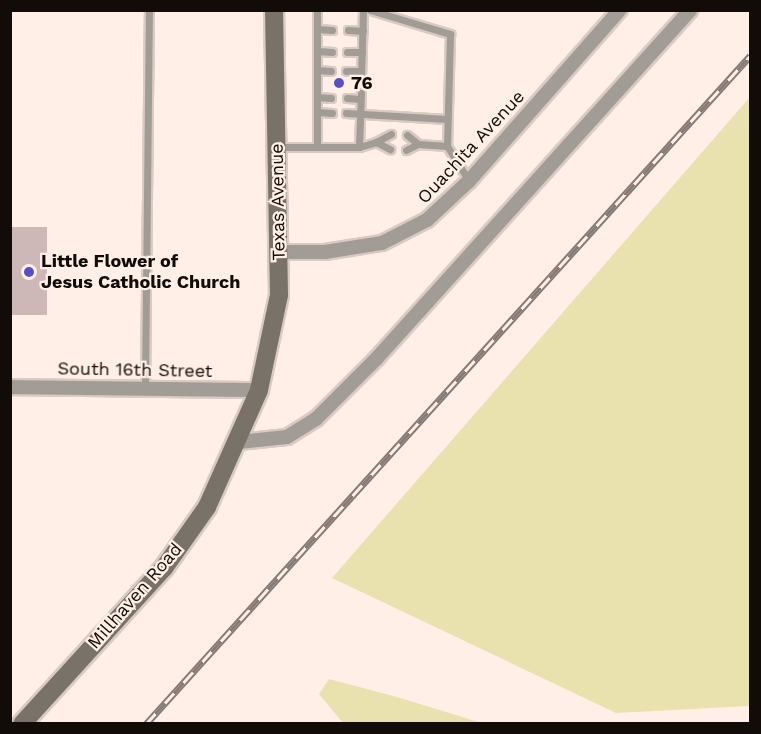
<!DOCTYPE html>
<style>
body{margin:0}
#map{position:relative;width:761px;height:734px;overflow:hidden;background:#ffefe7;font-family:"Work Sans",sans-serif}
div>[style]{position:absolute}
.green>*{inset:0;background:#e9e2af}
.building>*{inset:0;background:#ceb8b7;transform-origin:0 0}
.roads{filter:drop-shadow(2px 0 #d9cbc3) drop-shadow(-2px 0 #d9cbc3) drop-shadow(0 2px #d9cbc3) drop-shadow(0 -2px #d9cbc3)}
.lane>*{height:7px;margin:-3.5px;padding:0 3.5px;transform-origin:3.5px;border-radius:3.5px;background:#a19c95}
.street>*{height:14px;margin:-7px;padding:0 7px;transform-origin:7px;border-radius:7px;background:#a19c95}
.secondary>*{height:18px;margin:-9px;padding:0 9px;transform-origin:9px;border-radius:9px;background:#797269}
.rail>*{height:7px;margin-top:-3.5px;transform-origin:0;background:repeating-linear-gradient(90deg,#ffefe7 0 14px,#857a75 0 28px);box-sizing:border-box;border-block:2px solid #857a75}
.dots>*{width:16px;height:16px;translate:-50% -50%;box-sizing:border-box;border:3px solid #ffefe7;border-radius:50%}
span{translate:-50% -50%;white-space:nowrap;text-align:center;line-height:1.15;-webkit-text-stroke:4.5px #ffefe7;paint-order:stroke}
.poi-label{font-size:18px;color:#120c09;font-weight:700}
.left{translate:0 -50%;text-align:left}
.street-label{font-size:18px;color:#120c09}
.frame{position:absolute;inset:0;border:12px solid #120c09;pointer-events:none}
</style>
<div id="map">
<div class="green">
<i style="clip-path:polygon(750px 97px,750px 706px,616px 713px,332px 578px)"></i>
<i style="clip-path:polygon(329px 679px,397px 697px,482px 723px,343px 723px,319px 694px)"></i>
</div>
<div class="building">
<i style="left:47px;top:227px;width:88px;height:37px;rotate:90deg"></i>
</div>
<div class="roads">
<div class="lane">
<i style="left:317px;top:10px;width:137px;rotate:90deg"></i>
<i style="left:370px;top:10px;width:84px;rotate:16.7deg"></i>
<i style="left:450px;top:34px;width:112px;rotate:91.5deg"></i>
<i style="left:447px;top:146px;width:41px;rotate:57.8deg"></i>
<i style="left:317px;top:29px;width:15px;rotate:4deg"></i>
<i style="left:348px;top:30px;width:15px;rotate:4deg"></i>
<i style="left:317px;top:51px;width:15px;rotate:4deg"></i>
<i style="left:347px;top:52px;width:15px"></i>
<i style="left:317px;top:70px;width:14px;rotate:4deg"></i>
<i style="left:346px;top:71px;width:15px"></i>
<i style="left:361px;top:78px;width:68px;rotate:-88.3deg"></i>
<i style="left:317px;top:97px;width:14px;rotate:4deg"></i>
<i style="left:347px;top:98px;width:13px;rotate:4deg"></i>
<i style="left:317px;top:112px;width:15px;rotate:4deg"></i>
<i style="left:346px;top:113px;width:101px;rotate:3.4deg"></i>
<i style="left:407px;top:135px;width:14px;rotate:39deg"></i>
<i style="left:376px;top:142px;width:17px;rotate:-28deg"></i>
<i style="left:277px;top:147px;width:82px"></i>
<i style="left:359px;top:147px;width:54px;rotate:-87.9deg"></i>
<i style="left:359px;top:147px;width:18px;rotate:-16deg"></i>
<i style="left:376px;top:142px;width:16px;rotate:27deg"></i>
<i style="left:406px;top:150px;width:13px;rotate:-27deg"></i>
<i style="left:418px;top:144px;width:29px;rotate:4deg"></i>
<i style="left:145px;top:387px;width:377px;rotate:-89.4deg"></i>
</div>
<div class="street">
<i style="left:279px;top:252px;width:46px"></i>
<i style="left:325px;top:252px;width:58px;rotate:-9deg"></i>
<i style="left:382px;top:243px;width:51px;rotate:-27.1deg"></i>
<i style="left:427px;top:220px;width:57px;rotate:-42.9deg"></i>
<i style="left:469px;top:181px;width:228px;rotate:-48.6deg"></i>
<i style="left:10px;top:387px;width:249px;rotate:0.7deg"></i>
<i style="left:239px;top:442px;width:48px;rotate:-5.9deg"></i>
<i style="left:287px;top:437px;width:34px;rotate:-32deg"></i>
<i style="left:316px;top:419px;width:86px;rotate:-45deg"></i>
<i style="left:377px;top:358px;width:468px;rotate:-48deg"></i>
</div>
<div class="secondary">
<i style="left:22px;top:724px;width:211px;rotate:-47.7deg"></i>
<i style="left:164px;top:568px;width:75px;rotate:-54.8deg"></i>
<i style="left:207px;top:507px;width:128px;rotate:-66deg"></i>
<i style="left:259px;top:390px;width:97px;rotate:-78.1deg"></i>
<i style="left:279px;top:295px;width:285px;rotate:-91deg"></i>
</div>
</div>
<div class="rail">
<i style="left:146px;top:724px;width:901px;rotate:-47.88deg"></i>
</div>
<div class="dots">
<i style="left:339px;top:83px;background:#574fc7"></i>
<i style="left:29px;top:272px;background:#574fc7"></i>
</div>
<div class="poi-label">
<span class="left" style="left:351px;top:83px">76</span>
<span class="left" style="left:41px;top:272px">Little Flower of<br>Jesus Catholic Church</span>
</div>
<div class="street-label">
<span style="left:471px;top:147px;rotate:-47deg">Ouachita Avenue</span>
<span style="left:278px;top:202px;rotate:-91deg">Texas Avenue</span>
<span style="left:135px;top:370px;rotate:1deg">South 16th Street</span>
<span style="left:135px;top:596px;rotate:-49deg">Millhaven Road</span>
</div>
<div class="frame"></div>
</div>
